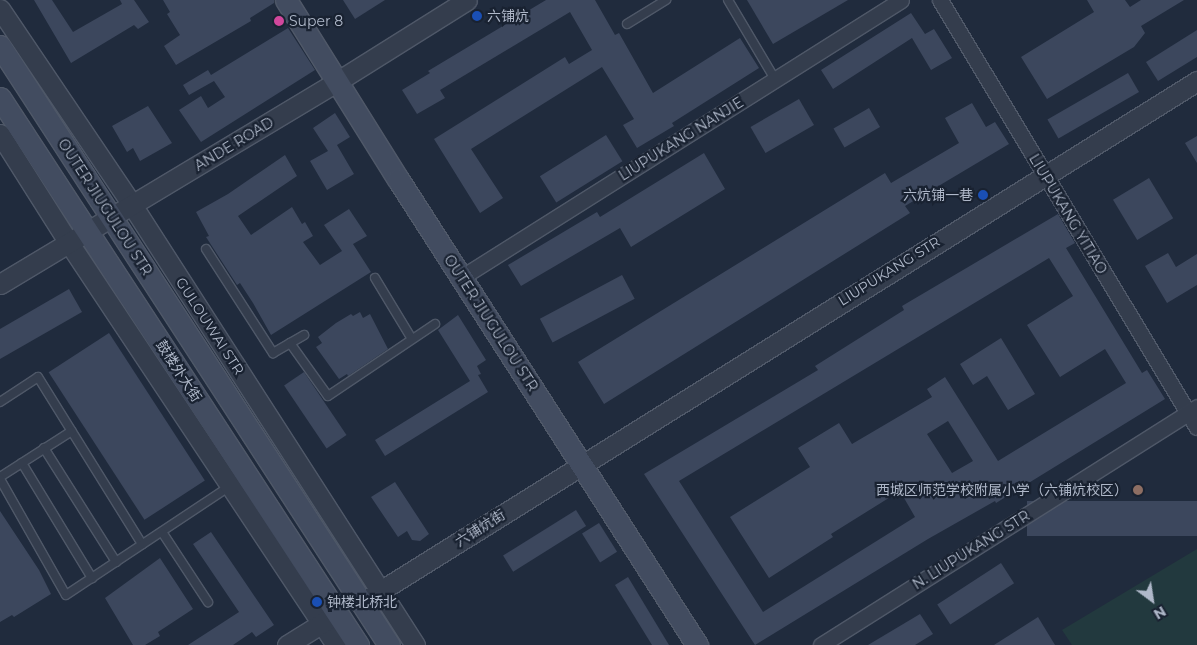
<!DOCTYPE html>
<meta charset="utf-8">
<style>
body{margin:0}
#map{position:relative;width:1197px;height:645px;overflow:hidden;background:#202b3d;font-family:Montserrat,"Noto Sans SC",sans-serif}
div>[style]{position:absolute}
.green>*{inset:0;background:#22393e}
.building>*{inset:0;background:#3c475d;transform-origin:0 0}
.roads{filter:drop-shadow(1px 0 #4f5868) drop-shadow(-1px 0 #4f5868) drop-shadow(0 1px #4f5868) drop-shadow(0 -1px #4f5868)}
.service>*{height:8px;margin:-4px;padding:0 4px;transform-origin:4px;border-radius:4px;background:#343d4d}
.minor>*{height:15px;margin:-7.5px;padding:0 7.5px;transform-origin:7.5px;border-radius:7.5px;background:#343d4d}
.tertiary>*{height:19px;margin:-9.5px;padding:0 9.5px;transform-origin:9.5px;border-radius:9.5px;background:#343d4d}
.secondary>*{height:21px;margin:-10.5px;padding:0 10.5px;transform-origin:10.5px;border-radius:10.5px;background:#424c60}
.dots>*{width:14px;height:14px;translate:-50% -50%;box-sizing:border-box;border:2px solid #192231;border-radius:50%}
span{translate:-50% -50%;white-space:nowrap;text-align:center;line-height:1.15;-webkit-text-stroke:4.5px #192231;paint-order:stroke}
.poi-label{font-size:14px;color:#afb8c9}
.left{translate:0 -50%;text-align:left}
.right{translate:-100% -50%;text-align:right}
.street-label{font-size:14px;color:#afb8c9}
.north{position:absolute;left:1127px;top:575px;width:50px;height:50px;-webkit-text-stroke:4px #192231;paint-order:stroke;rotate:149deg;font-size:14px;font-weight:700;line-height:20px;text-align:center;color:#afb8c9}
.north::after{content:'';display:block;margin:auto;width:18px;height:22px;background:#afb8c9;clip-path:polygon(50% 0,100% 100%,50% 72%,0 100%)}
</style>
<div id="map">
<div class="green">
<i style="clip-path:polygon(1197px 549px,1197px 645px,1072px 645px,1062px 630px)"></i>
</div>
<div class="building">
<i style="clip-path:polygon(34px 0,52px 0,73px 32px,122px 4px,120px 0,134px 0,149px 22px,138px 29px,134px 25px,71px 63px)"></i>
<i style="clip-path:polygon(163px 0,274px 0,274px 3px,250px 18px,251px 21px,176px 65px,164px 46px,180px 35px,167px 14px,170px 12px)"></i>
<i style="clip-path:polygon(343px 0,385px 0,355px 19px)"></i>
<i style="clip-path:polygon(546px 0,595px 0,615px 35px,619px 33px,653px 93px,740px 38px,759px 68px,672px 123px,674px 126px,637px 148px,623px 125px,634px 119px,602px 67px,471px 149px,503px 198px,480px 213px,434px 139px,565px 57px,569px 64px,592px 50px,570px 12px,440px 90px,445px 98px,417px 114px,402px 90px,430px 73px,428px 71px)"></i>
<i style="clip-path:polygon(747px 0,848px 0,773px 44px)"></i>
<i style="clip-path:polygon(1087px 0,1125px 0,1130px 7px,1141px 0,1184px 0,1141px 26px,1145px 33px,1134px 47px,1047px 99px,1021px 57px,1094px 12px)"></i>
<i style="clip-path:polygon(911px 13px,925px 34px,934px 29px,952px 58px,931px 70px,912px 38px,833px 89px,821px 70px)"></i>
<i style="clip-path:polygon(288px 28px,315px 70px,201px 142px,179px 110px,201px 96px,208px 108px,225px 97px,214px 81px,189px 95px,183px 85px,208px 70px,211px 75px)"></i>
<i style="clip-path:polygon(1197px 30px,1197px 57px,1158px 81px,1146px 62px)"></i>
<i style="left:1128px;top:73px;width:22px;height:93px;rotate:60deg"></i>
<i style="left:799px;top:99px;width:30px;height:56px;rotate:60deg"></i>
<i style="clip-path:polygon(972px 103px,986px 127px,995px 122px,1009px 144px,905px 206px,910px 213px,604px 404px,578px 362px,885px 173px,891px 183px,959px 143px,945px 118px)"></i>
<i style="clip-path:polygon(148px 106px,172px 143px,140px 161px,133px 148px,127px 152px,112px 126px)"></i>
<i style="left:869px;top:108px;width:22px;height:41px;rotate:60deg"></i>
<i style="clip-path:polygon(335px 113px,350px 137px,337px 145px,354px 174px,327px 190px,310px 161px,328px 151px,313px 128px)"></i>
<i style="left:606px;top:135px;width:31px;height:78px;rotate:58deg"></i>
<i style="clip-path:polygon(1197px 136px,1197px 163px,1185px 143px)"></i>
<i style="clip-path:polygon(704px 153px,725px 189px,631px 247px,620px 228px,521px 286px,508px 265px,597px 212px,600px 217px)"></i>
<i style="clip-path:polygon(285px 155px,297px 176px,238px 216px,251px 235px,292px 207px,302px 224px,305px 222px,313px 236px,303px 242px,320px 265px,342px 251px,324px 225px,349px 209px,367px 236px,353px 244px,371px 272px,271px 335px,253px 303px,240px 283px,237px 285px,206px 237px,209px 236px,196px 212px,228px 194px)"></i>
<i style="left:1149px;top:178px;width:47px;height:42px;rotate:59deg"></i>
<i style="clip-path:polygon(evenodd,1058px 214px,1075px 243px,1066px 248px,1142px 373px,1147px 370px,1165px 399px,996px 503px,995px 501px,928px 539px,755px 645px,644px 474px,818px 370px,815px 366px,904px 310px,902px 306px,1058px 214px,1049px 258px,1073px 296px,1027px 325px,1060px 377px,1105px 349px,1126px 383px,998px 461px,945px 377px,927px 389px,932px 397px,852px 444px,839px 423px,798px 448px,810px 467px,730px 517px,769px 578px,833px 537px,831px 534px,900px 491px,915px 517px,763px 612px,679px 481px,1049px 258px,1058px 214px,948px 421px,973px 461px,952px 473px,927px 434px,948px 421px)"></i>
<i style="clip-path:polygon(1168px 253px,1176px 267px,1197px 254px,1197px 285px,1167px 303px,1145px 266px)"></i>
<i style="left:622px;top:275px;width:27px;height:93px;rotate:62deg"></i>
<i style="clip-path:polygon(69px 289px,82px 312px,0 359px,0 329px)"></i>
<i style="clip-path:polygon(360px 312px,363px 318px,370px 314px,388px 349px,348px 376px,347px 374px,339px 379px,316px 347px,322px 343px,318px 337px,336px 323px,351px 314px,353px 316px)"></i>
<i style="clip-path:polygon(458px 315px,486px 360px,477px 366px,481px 374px,478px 375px,488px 392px,385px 456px,375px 440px,470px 381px,438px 330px)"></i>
<i style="left:109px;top:333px;width:176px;height:72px;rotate:57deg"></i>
<i style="clip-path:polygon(1001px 338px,1035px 394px,1008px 410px,987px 376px,973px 385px,960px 364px)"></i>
<i style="left:304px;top:372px;width:76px;height:24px;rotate:56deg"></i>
<i style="clip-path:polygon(395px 482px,429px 534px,420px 541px,412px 540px,407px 531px,398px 537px,371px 497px)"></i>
<i style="left:1197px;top:501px;width:35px;height:170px;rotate:90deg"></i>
<i style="left:576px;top:510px;width:19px;height:86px;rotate:58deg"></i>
<i style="clip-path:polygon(0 511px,39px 570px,51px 594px,14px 617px,12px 615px,0 622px)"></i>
<i style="left:599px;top:523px;width:34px;height:20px;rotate:58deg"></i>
<i style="clip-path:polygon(211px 532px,274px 625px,256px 637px,252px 632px,233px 645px,188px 645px,239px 612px,193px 544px)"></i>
<i style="clip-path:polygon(160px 558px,193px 609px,158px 632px,160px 636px,145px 645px,133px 645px,105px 598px)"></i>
<i style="left:1001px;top:563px;width:24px;height:76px;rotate:57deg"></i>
<i style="clip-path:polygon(628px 577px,669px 645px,652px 645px,615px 585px)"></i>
<i style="clip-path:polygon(920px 614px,933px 634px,915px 645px,868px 645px)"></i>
<i style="clip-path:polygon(1038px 617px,1055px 645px,994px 645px)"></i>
</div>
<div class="roads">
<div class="service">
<i style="left:728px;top:0;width:92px;rotate:59.3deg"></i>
<i style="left:627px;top:24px;width:46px;rotate:-31.6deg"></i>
<i style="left:206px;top:249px;width:124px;rotate:57.2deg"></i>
<i style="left:273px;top:353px;width:36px;rotate:-30deg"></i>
<i style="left:375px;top:278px;width:71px;rotate:58.8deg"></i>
<i style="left:290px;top:343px;width:65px;rotate:54.4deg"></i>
<i style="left:328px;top:396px;width:129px;rotate:-33.9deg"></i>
<i style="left:0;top:402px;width:45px;rotate:-33.3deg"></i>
<i style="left:38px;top:377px;width:197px;rotate:58.1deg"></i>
<i style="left:44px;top:448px;width:135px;rotate:57.7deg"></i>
<i style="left:22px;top:463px;width:135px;rotate:58.7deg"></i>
<i style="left:0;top:477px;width:85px;rotate:-32.6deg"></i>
<i style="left:0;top:479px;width:133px;rotate:60.4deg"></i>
<i style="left:66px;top:595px;width:197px;rotate:-33.6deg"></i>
<i style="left:162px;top:532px;width:84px;rotate:56.7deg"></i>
</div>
<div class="minor">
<i style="left:940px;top:0;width:498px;rotate:59deg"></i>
<i style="left:462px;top:277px;width:519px;rotate:-32.25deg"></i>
<i style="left:821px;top:645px;width:445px;rotate:-32.3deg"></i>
</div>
<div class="tertiary">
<i style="left:0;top:9px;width:236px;rotate:56deg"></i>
<i style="left:132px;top:205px;width:523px;rotate:57.25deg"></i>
<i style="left:0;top:134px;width:129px;rotate:57.7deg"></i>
<i style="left:69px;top:243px;width:483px;rotate:56.4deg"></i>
<i style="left:0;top:284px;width:394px;rotate:-31deg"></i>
<i style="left:338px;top:81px;width:152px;rotate:-32.1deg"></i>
<i style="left:361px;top:603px;width:986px;rotate:-31.98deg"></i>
<i style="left:287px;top:645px;width:53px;rotate:-31.9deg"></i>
</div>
<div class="secondary">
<i style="left:286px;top:0;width:211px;rotate:58deg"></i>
<i style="left:398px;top:179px;width:554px;rotate:57.31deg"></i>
<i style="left:0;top:46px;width:714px;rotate:57deg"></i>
<i style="left:0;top:98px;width:654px;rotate:56.8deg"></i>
</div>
</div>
<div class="dots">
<i style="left:477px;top:16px;background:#1a4fb4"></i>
<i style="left:279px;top:21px;background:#d1479c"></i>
<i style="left:983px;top:195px;background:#1a4fb4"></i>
<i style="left:1138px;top:490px;background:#8d6e63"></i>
<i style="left:317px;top:602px;background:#1a4fb4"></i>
</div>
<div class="poi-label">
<span class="left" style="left:487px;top:16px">六铺炕</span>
<span class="left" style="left:289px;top:21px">Super 8</span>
<span class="right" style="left:973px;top:195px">六炕铺一巷</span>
<span class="right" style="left:1128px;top:490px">西城区师范学校附属小学（六铺炕校区）</span>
<span class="left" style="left:327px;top:602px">钟楼北桥北</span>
</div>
<div class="street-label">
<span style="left:681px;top:139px;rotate:-32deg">LIUPUKANG NANJIE</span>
<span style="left:234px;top:144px;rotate:-31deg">ANDE ROAD</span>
<span style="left:105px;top:207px;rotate:57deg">OUTER JIUGULOU STR</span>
<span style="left:1068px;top:214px;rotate:59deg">LIUPUKANG YITIAO</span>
<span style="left:889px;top:271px;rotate:-32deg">LIUPUKANG STR</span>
<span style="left:491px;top:323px;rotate:57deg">OUTER JIUGULOU STR</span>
<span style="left:210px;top:326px;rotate:57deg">GULOUWAI STR</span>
<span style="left:179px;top:371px;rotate:57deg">鼓楼外大街</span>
<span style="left:480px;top:528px;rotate:-32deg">六铺炕街</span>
<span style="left:971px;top:550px;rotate:-32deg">N. LIUPUKANG STR</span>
</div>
<div class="north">N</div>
</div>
